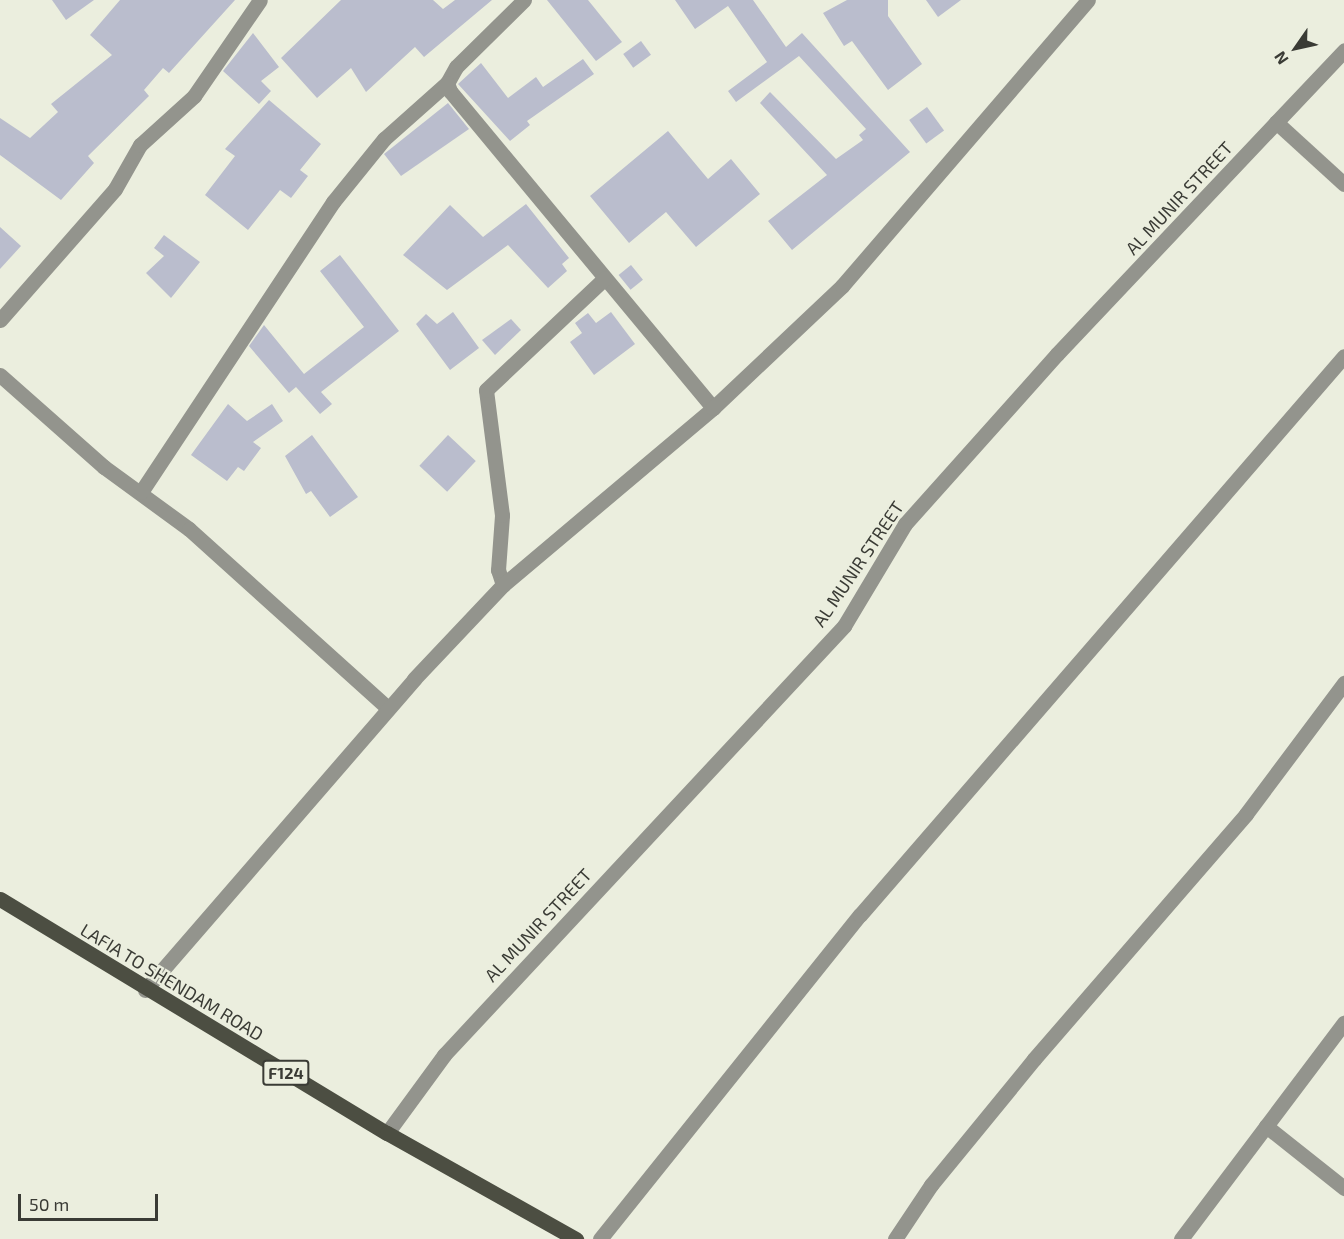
<!DOCTYPE html>
<style>
body{margin:0}
#map{position:relative;width:1344px;height:1239px;overflow:hidden;background:#ebeede;font-family:"Exo 2",sans-serif}
div>[style]{position:absolute}
.building>*{inset:0;background:#babdcd;transform-origin:0 0}
.minor>*{height:15px;margin:-7.5px;padding:0 7.5px;transform-origin:7.5px;border-radius:7.5px;background:#93948d}
.major>*{height:15px;margin:-7.5px;padding:0 7.5px;transform-origin:7.5px;border-radius:7.5px;background:#4c4e42}
span{translate:-50% -50%;white-space:nowrap;text-align:center;line-height:1.15;-webkit-text-stroke:4.5px #ebeede;paint-order:stroke}
.shield-label span{padding:2px 4px;background:#ebeede;border:2px solid;border-radius:4px;-webkit-text-stroke-width:0}
.shield-label{font-size:16px;color:#3a3b35;font-weight:700}
.street-label{font-size:18px;color:#3a3b35}
.north{position:absolute;left:1266px;top:18px;width:60px;height:60px;-webkit-text-stroke:4px #ebeede;paint-order:stroke;rotate:236deg;font-size:16px;font-weight:700;line-height:24px;text-align:center;color:#3a3b35}
.north::after{content:'';display:block;margin:auto;width:21px;height:27px;background:#3a3b35;clip-path:polygon(50% 0,100% 100%,50% 72%,0 100%)}
.scale{position:absolute;left:18px;top:1194px;width:140px;height:27px;box-sizing:border-box;border:3px solid #3a3b35;border-top:0;padding-left:8px;font-size:18px;line-height:21px;white-space:nowrap;color:#3a3b35;-webkit-text-stroke:4px #ebeede;paint-order:stroke}
</style>
<div id="map">
<div class="building">
<i style="clip-path:polygon(52px 0,94px 0,66px 20px)"></i>
<i style="clip-path:polygon(120px 0,235px 0,169px 73px,163px 68px,144px 90px,149px 96px,88px 156px,94px 163px,61px 200px,0 155px,0 118px,30px 138px,58px 112px,51px 104px,112px 55px,90px 35px)"></i>
<i style="clip-path:polygon(341px 0,433px 0,443px 9px,455px 0,492px 0,424px 57px,415px 47px,366px 92px,351px 68px,317px 98px,281px 58px)"></i>
<i style="clip-path:polygon(547px 0,588px 0,622px 42px,596px 61px)"></i>
<i style="clip-path:polygon(675px 0,753px 0,786px 47px,802px 33px,910px 152px,792px 250px,768px 221px,827px 175px,760px 103px,770px 92px,836px 159px,863px 140px,859px 135px,866px 129px,799px 56px,736px 102px,728px 91px,767px 62px,728px 6px,695px 29px)"></i>
<i style="clip-path:polygon(847px 0,888px 0,888px 16px,922px 64px,888px 90px,852px 41px,844px 46px,823px 13px)"></i>
<i style="clip-path:polygon(926px 0,961px 0,938px 17px)"></i>
<i style="clip-path:polygon(253px 33px,279px 67px,261px 81px,271px 91px,259px 104px,223px 71px)"></i>
<i style="left:641px;top:41px;width:17px;height:22px;rotate:54deg"></i>
<i style="clip-path:polygon(583px 59px,594px 74px,527px 121px,530px 125px,510px 141px,458px 84px,481px 63px,508px 98px,536px 77px,543px 87px)"></i>
<i style="clip-path:polygon(269px 100px,321px 144px,300px 170px,308px 176px,291px 198px,280px 190px,248px 230px,205px 195px,235px 156px,225px 149px)"></i>
<i style="clip-path:polygon(448px 103px,469px 129px,401px 176px,384px 154px)"></i>
<i style="left:927px;top:107px;width:29px;height:22px;rotate:54deg"></i>
<i style="clip-path:polygon(668px 131px,708px 179px,731px 159px,760px 194px,696px 247px,666px 212px,629px 243px,590px 196px)"></i>
<i style="clip-path:polygon(526px 204px,569px 258px,562px 264px,567px 271px,548px 288px,508px 245px,447px 290px,403px 255px,450px 205px,483px 237px)"></i>
<i style="clip-path:polygon(0 227px,21px 246px,0 269px)"></i>
<i style="clip-path:polygon(164px 235px,200px 262px,171px 298px,146px 273px,164px 256px,154px 248px)"></i>
<i style="clip-path:polygon(340px 255px,399px 331px,321px 392px,332px 404px,320px 414px,296px 387px,289px 393px,249px 346px,264px 325px,304px 374px,364px 327px,320px 271px)"></i>
<i style="left:631px;top:265px;width:19px;height:16px;rotate:51deg"></i>
<i style="clip-path:polygon(453px 312px,479px 348px,450px 370px,416px 324px,426px 314px,437px 324px)"></i>
<i style="clip-path:polygon(611px 312px,635px 344px,594px 375px,570px 342px,582px 333px,575px 323px,588px 313px,596px 323px)"></i>
<i style="clip-path:polygon(511px 319px,521px 330px,495px 355px,482px 340px)"></i>
<i style="clip-path:polygon(228px 404px,247px 421px,272px 404px,283px 421px,253px 442px,261px 448px,244px 471px,238px 467px,227px 481px,191px 455px)"></i>
<i style="clip-path:polygon(312px 435px,358px 497px,330px 517px,311px 491px,306px 494px,285px 456px)"></i>
<i style="left:448px;top:435px;width:38px;height:42px;rotate:43deg"></i>
</div>
<div class="minor">
<i style="left:524px;top:0;width:95px;rotate:135.4deg"></i>
<i style="left:456px;top:67px;width:18px;rotate:119deg"></i>
<i style="left:447px;top:83px;width:9px;rotate:69deg"></i>
<i style="left:450px;top:91px;width:412px;rotate:50.3deg"></i>
<i style="left:1276px;top:122px;width:92px;rotate:42.4deg"></i>
<i style="left:0;top:320px;width:174px;rotate:-48.7deg"></i>
<i style="left:115px;top:189px;width:51px;rotate:-60.4deg"></i>
<i style="left:140px;top:145px;width:73px;rotate:-42.2deg"></i>
<i style="left:194px;top:96px;width:116px;rotate:-55.5deg"></i>
<i style="left:0;top:375px;width:139px;rotate:41.5deg"></i>
<i style="left:104px;top:467px;width:105px;rotate:36.1deg"></i>
<i style="left:189px;top:529px;width:268px;rotate:42deg"></i>
<i style="left:141px;top:492px;width:348px;rotate:-56.5deg"></i>
<i style="left:333px;top:202px;width:81px;rotate:-51deg"></i>
<i style="left:384px;top:139px;width:84px;rotate:-41.6deg"></i>
<i style="left:503px;top:585px;width:16px;rotate:-108deg"></i>
<i style="left:498px;top:570px;width:55px;rotate:-85.8deg"></i>
<i style="left:502px;top:515px;width:126px;rotate:-97.3deg"></i>
<i style="left:486px;top:390px;width:163px;rotate:-43.3deg"></i>
<i style="left:145px;top:990px;width:411px;rotate:-49.1deg"></i>
<i style="left:414px;top:679px;width:129px;rotate:-46.6deg"></i>
<i style="left:503px;top:585px;width:275px;rotate:-40.1deg"></i>
<i style="left:713px;top:408px;width:178px;rotate:-43.4deg"></i>
<i style="left:842px;top:286px;width:377px;rotate:-49.3deg"></i>
<i style="left:1266px;top:1126px;width:100px;rotate:38.5deg"></i>
<i style="left:387px;top:1133px;width:97px;rotate:-53.8deg"></i>
<i style="left:444px;top:1055px;width:587px;rotate:-47deg"></i>
<i style="left:844px;top:626px;width:119px;rotate:-59.1deg"></i>
<i style="left:905px;top:524px;width:228px;rotate:-48.2deg"></i>
<i style="left:1057px;top:354px;width:418px;rotate:-46.6deg"></i>
<i style="left:600px;top:1239px;width:415px;rotate:-51.3deg"></i>
<i style="left:860px;top:915px;width:739px;rotate:-49.11deg"></i>
<i style="left:895px;top:1239px;width:65px;rotate:-56.3deg"></i>
<i style="left:931px;top:1185px;width:163px;rotate:-50.7deg"></i>
<i style="left:1034px;top:1059px;width:324px;rotate:-49.1deg"></i>
<i style="left:1246px;top:814px;width:164px;rotate:-53.2deg"></i>
<i style="left:1181px;top:1239px;width:271px;rotate:-53deg"></i>
</div>
<div class="major">
<i style="left:0;top:899px;width:452px;rotate:31.2deg"></i>
<i style="left:387px;top:1133px;width:217px;rotate:29.3deg"></i>
</div>
<div class="shield-label">
<span style="left:286px;top:1073px">F124</span>
</div>
<div class="street-label">
<span style="left:1179px;top:198px;rotate:-47deg">AL MUNIR STREET</span>
<span style="left:858px;top:564px;rotate:-56deg">AL MUNIR STREET</span>
<span style="left:538px;top:925px;rotate:-47deg">AL MUNIR STREET</span>
<span style="left:172px;top:982px;rotate:31deg">LAFIA TO SHENDAM ROAD</span>
</div>
<div class="north">N</div>
<div class="scale">50 m</div>
</div>
